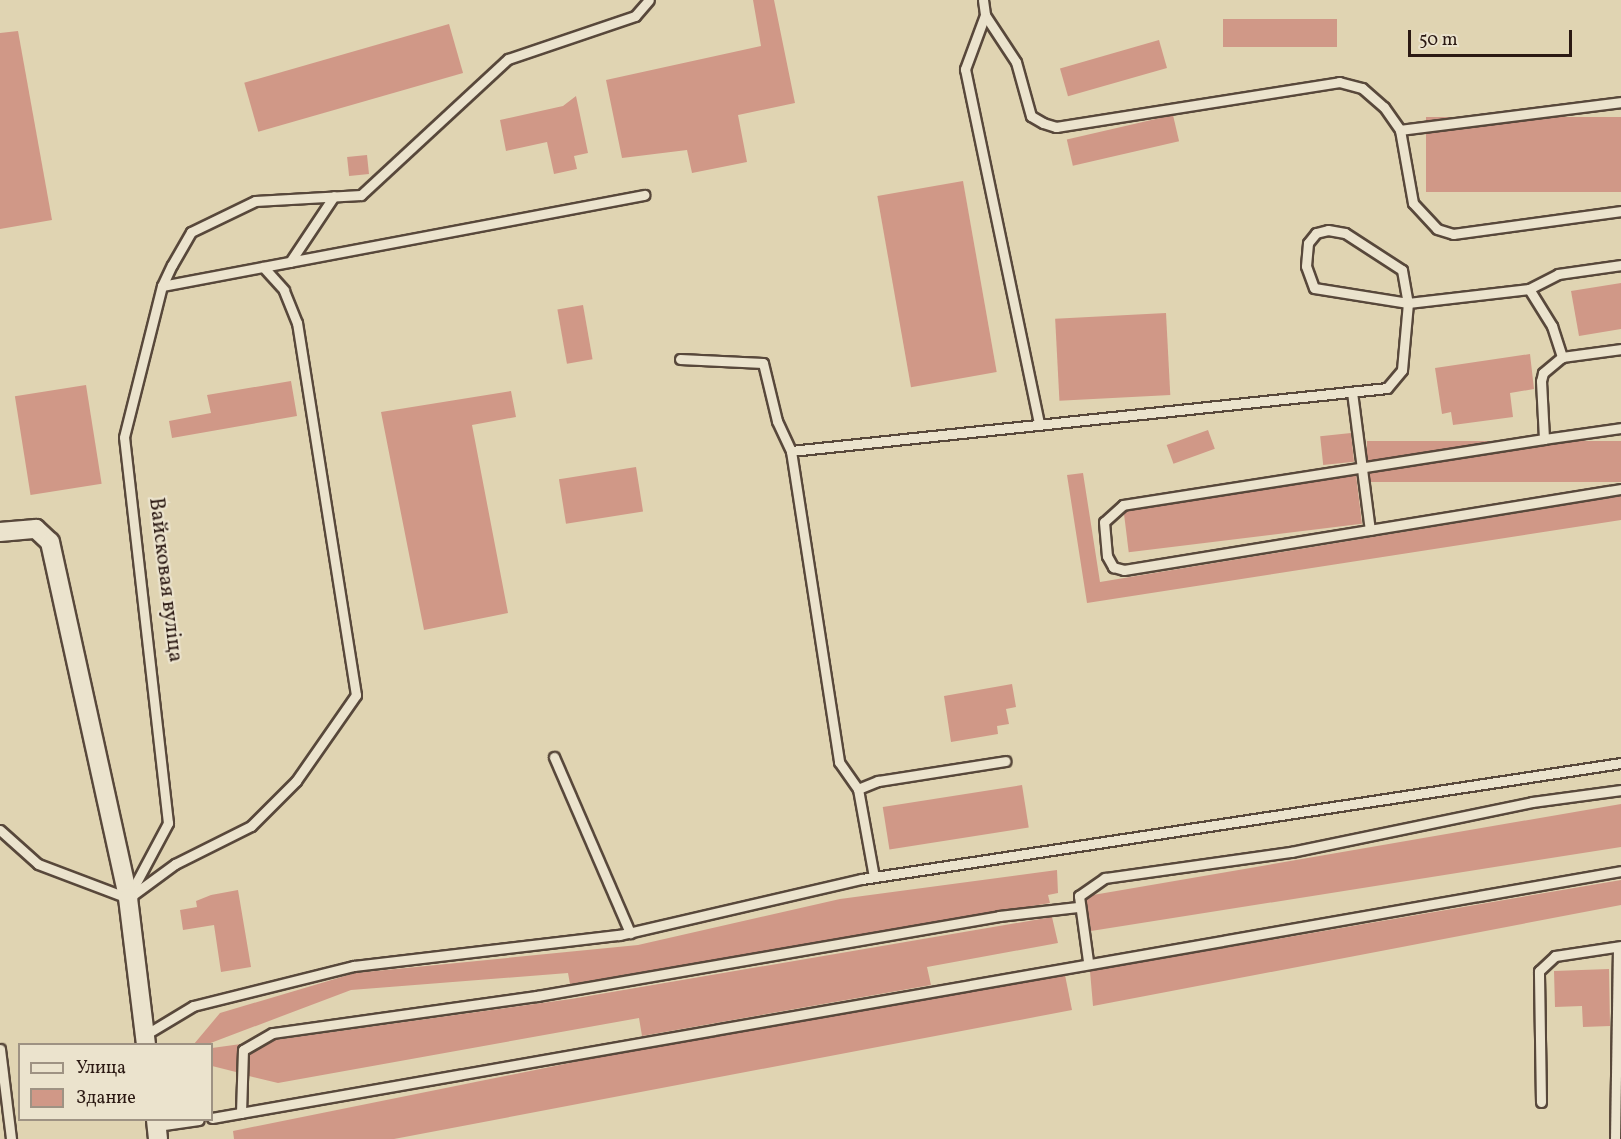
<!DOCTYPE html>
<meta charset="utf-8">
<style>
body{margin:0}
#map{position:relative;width:1621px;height:1139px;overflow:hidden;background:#e0d4b2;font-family:Vollkorn,serif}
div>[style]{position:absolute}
.building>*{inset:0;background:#d09887;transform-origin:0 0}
.roads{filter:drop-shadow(2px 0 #58483b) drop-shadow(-2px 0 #58483b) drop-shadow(0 2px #58483b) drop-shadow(0 -2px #58483b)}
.lane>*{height:9px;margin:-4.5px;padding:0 4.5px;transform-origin:4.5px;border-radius:4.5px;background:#ebe3cd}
.street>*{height:18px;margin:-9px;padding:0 9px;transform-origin:9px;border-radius:9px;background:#ebe3cd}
span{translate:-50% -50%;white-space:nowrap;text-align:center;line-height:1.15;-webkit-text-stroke:4.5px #ebe3cd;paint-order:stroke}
.street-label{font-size:21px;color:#2b1913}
.legend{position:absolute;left:18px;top:1043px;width:195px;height:78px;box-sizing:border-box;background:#ebe3cd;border:2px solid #9e9283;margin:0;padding:8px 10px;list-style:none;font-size:18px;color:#2b1913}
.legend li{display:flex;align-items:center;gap:12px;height:30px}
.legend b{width:30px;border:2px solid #9e9283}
.scale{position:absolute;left:1408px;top:30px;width:164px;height:27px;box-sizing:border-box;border:3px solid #2b1913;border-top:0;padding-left:8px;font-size:18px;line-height:21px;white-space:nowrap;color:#2b1913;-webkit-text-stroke:4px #ebe3cd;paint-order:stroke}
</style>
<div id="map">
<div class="building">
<i style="clip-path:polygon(753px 0,774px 0,795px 103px,738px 115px,747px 162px,692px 173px,687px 150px,622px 158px,606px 80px,761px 46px)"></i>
<i style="left:1337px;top:19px;width:28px;height:114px;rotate:90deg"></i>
<i style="left:449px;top:24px;width:51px;height:213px;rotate:74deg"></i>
<i style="clip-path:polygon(18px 31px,52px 220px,0 229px,0 33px)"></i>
<i style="left:1159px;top:40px;width:29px;height:103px;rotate:74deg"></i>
<i style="clip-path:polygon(576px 96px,588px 153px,574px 156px,577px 169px,554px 174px,547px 142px,506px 151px,500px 120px,563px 106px)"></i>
<i style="left:1173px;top:115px;width:27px;height:109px;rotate:77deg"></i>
<i style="left:1621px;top:117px;width:75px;height:195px;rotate:90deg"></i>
<i style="left:367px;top:155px;width:19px;height:20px;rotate:84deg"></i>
<i style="left:963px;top:181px;width:194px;height:87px;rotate:80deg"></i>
<i style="clip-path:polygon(1621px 283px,1621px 329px,1579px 336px,1571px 291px)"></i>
<i style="left:583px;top:305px;width:55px;height:26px;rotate:80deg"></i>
<i style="left:1166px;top:313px;width:82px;height:111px;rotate:87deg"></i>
<i style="clip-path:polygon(1530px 354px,1534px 389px,1510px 393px,1513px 417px,1453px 425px,1451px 412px,1442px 414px,1435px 368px)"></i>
<i style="clip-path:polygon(291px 381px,297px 416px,172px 438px,169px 421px,211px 413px,207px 395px)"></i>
<i style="left:86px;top:385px;width:100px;height:72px;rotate:81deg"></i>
<i style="clip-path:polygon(511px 391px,516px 417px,472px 425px,508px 613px,424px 630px,381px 412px)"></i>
<i style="left:1208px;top:430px;width:20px;height:44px;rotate:70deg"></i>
<i style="left:1351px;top:433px;width:29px;height:31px;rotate:84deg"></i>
<i style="left:1621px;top:441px;width:41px;height:254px;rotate:90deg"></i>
<i style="left:636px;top:467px;width:45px;height:78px;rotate:81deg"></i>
<i style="clip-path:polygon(1083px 473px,1100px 582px,1621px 496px,1621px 520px,1087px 603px,1067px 475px)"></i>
<i style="left:1356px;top:475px;width:49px;height:235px;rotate:83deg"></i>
<i style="clip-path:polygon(1012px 684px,1016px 707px,1006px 709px,1009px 724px,997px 726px,998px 734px,951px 742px,944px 696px)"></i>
<i style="left:1022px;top:785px;width:43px;height:141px;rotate:81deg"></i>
<i style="clip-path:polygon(1621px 804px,1621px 847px,1091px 931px,1086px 899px,1093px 895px)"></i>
<i style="clip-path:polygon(1057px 870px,1058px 893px,1048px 895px,1050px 903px,570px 984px,568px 973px,351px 990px,208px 1044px,194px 1044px,220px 1013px,355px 973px,638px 945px,840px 899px)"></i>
<i style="clip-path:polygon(1621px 880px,1621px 905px,1093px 1006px,1090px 971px)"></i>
<i style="clip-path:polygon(238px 890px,251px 967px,221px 972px,214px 925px,183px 930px,180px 910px,197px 907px,196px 901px,211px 895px)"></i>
<i style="clip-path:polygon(1052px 917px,1058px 943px,927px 967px,931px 985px,642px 1036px,639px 1018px,278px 1083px,249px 1076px,250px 1054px,275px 1040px,571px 999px)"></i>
<i style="clip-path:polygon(1609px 969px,1610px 1026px,1583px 1027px,1582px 1006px,1555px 1007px,1554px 971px)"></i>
<i style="clip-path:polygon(1065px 975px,1072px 1010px,394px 1139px,234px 1139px,233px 1131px,614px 1054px)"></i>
<i style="clip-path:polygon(241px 1044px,236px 1072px,212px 1066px,212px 1048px)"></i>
</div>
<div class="roads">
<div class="lane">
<i style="left:983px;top:0;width:15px;rotate:82deg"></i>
<i style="left:985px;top:15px;width:58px;rotate:110.3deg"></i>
<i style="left:965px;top:69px;width:363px;rotate:78.2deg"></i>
<i style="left:985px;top:15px;width:56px;rotate:56.6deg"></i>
<i style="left:1016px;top:62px;width:56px;rotate:74.5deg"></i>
<i style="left:1031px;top:116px;width:14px;rotate:30deg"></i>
<i style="left:1043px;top:123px;width:14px;rotate:17deg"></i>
<i style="left:1056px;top:127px;width:287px;rotate:-9deg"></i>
<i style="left:1339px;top:82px;width:24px;rotate:15deg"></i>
<i style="left:1362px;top:88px;width:29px;rotate:41deg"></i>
<i style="left:1384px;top:107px;width:28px;rotate:55deg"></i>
<i style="left:1400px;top:130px;width:74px;rotate:79.9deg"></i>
<i style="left:1413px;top:203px;width:35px;rotate:47deg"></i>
<i style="left:1437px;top:229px;width:17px;rotate:17deg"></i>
<i style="left:1453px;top:234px;width:170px;rotate:-7.8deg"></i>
<i style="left:1400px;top:130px;width:223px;rotate:-7.2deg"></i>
<i style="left:1328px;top:230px;width:17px;rotate:10deg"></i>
<i style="left:1345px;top:233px;width:68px;rotate:33deg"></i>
<i style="left:1402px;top:270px;width:34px;rotate:80deg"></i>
<i style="left:1408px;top:303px;width:95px;rotate:-170.9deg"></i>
<i style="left:1314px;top:288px;width:23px;rotate:-110deg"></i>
<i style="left:1306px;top:266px;width:23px;rotate:-85deg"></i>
<i style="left:1308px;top:243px;width:13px;rotate:-51deg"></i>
<i style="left:1316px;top:233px;width:12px;rotate:-14deg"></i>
<i style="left:290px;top:262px;width:79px;rotate:-56.3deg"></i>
<i style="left:162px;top:286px;width:491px;rotate:-10.7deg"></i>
<i style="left:1529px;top:289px;width:44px;rotate:58.1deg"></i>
<i style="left:1552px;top:326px;width:33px;rotate:72deg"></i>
<i style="left:1562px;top:357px;width:25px;rotate:140deg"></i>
<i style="left:1543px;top:373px;width:8px;rotate:104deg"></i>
<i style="left:1541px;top:381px;width:58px;rotate:87deg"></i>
<i style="left:1544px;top:439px;width:426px;rotate:171.1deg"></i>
<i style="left:1123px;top:505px;width:25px;rotate:138deg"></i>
<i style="left:1104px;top:522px;width:34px;rotate:85deg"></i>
<i style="left:1107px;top:556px;width:13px;rotate:61deg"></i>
<i style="left:1113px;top:567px;width:11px;rotate:15deg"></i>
<i style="left:1124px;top:570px;width:504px;rotate:-9.26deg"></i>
<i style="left:1562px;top:357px;width:60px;rotate:-7.7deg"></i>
<i style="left:680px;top:359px;width:83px;rotate:2.8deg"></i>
<i style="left:763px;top:363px;width:60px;rotate:76.4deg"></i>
<i style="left:777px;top:421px;width:33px;rotate:65deg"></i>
<i style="left:791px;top:451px;width:315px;rotate:81.2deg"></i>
<i style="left:839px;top:762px;width:33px;rotate:55deg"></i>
<i style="left:1352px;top:392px;width:139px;rotate:82.6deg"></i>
<i style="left:1544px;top:439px;width:78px;rotate:-8.1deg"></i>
<i style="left:791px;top:451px;width:599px;rotate:-6.03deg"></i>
<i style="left:1387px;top:388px;width:23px;rotate:-50deg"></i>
<i style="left:1402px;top:370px;width:67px;rotate:-84.9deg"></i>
<i style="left:1408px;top:303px;width:122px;rotate:-6.6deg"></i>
<i style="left:1529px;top:289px;width:33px;rotate:-27deg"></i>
<i style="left:1558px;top:274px;width:64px;rotate:-8.1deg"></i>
<i style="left:554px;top:757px;width:192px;rotate:66.6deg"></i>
<i style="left:0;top:830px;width:51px;rotate:41.8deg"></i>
<i style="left:38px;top:864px;width:96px;rotate:20.7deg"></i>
<i style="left:874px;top:877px;width:89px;rotate:-100.3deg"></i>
<i style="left:858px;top:789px;width:22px;rotate:-22deg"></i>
<i style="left:878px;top:781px;width:129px;rotate:-8.9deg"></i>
<i style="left:129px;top:896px;width:83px;rotate:-61.9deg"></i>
<i style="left:168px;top:823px;width:388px;rotate:-96.5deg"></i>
<i style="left:124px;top:437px;width:156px;rotate:-75.9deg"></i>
<i style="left:162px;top:286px;width:23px;rotate:-65deg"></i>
<i style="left:172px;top:265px;width:38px;rotate:-60deg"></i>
<i style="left:191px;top:232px;width:71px;rotate:-25.8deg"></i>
<i style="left:255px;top:201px;width:106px;rotate:-3.2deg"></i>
<i style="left:361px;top:195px;width:200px;rotate:-42.8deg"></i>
<i style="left:508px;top:59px;width:134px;rotate:-18.7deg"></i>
<i style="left:635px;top:16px;width:21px;rotate:-49deg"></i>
<i style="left:130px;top:897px;width:56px;rotate:-36.3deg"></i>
<i style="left:175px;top:864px;width:85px;rotate:-26.6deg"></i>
<i style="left:251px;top:826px;width:64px;rotate:-45deg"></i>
<i style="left:296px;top:781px;width:105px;rotate:-55.1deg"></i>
<i style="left:356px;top:695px;width:377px;rotate:-99deg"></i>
<i style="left:297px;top:323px;width:35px;rotate:-112deg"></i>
<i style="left:284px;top:290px;width:31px;rotate:-132deg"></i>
<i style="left:1088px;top:961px;width:66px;rotate:-97.9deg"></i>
<i style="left:1079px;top:896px;width:32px;rotate:-35deg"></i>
<i style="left:1105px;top:878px;width:188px;rotate:-8deg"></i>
<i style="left:1291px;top:852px;width:246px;rotate:-11.7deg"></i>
<i style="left:1532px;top:802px;width:90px;rotate:-7.7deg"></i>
<i style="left:145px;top:1035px;width:56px;rotate:-31.1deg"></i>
<i style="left:193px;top:1006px;width:166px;rotate:-14deg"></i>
<i style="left:354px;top:966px;width:267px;rotate:-6.7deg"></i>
<i style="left:619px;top:935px;width:249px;rotate:-13deg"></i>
<i style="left:862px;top:879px;width:768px;rotate:-8.69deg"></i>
<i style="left:0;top:1049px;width:91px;rotate:83deg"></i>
<i style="left:1541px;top:1102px;width:131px;rotate:-90.9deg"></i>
<i style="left:1539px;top:971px;width:22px;rotate:-43deg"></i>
<i style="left:1555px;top:956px;width:67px;rotate:-8.6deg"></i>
<i style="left:241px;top:1113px;width:63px;rotate:-88.2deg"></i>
<i style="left:243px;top:1050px;width:34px;rotate:-30deg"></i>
<i style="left:273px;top:1033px;width:267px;rotate:-8deg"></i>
<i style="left:537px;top:996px;width:469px;rotate:-9.8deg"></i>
<i style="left:999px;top:916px;width:79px;rotate:-6.6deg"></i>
<i style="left:212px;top:1118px;width:1430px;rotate:-9.94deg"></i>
<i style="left:157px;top:1126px;width:42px;rotate:-8.1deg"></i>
<i style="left:1615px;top:1139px;width:192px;rotate:-89.1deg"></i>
</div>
<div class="street">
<i style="left:0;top:532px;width:36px;rotate:-5deg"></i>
<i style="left:36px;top:529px;width:19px;rotate:43deg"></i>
<i style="left:50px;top:542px;width:364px;rotate:77.6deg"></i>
<i style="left:128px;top:898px;width:147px;rotate:83deg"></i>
<i style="left:156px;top:1120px;width:19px;rotate:84deg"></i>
</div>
</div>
<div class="street-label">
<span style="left:165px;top:580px;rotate:83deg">Вайсковая вуліца</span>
</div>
<ul class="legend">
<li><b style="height:8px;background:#ebe3cd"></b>Улица</li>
<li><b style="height:16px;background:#d09887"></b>Здание</li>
</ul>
<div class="scale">50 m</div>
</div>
